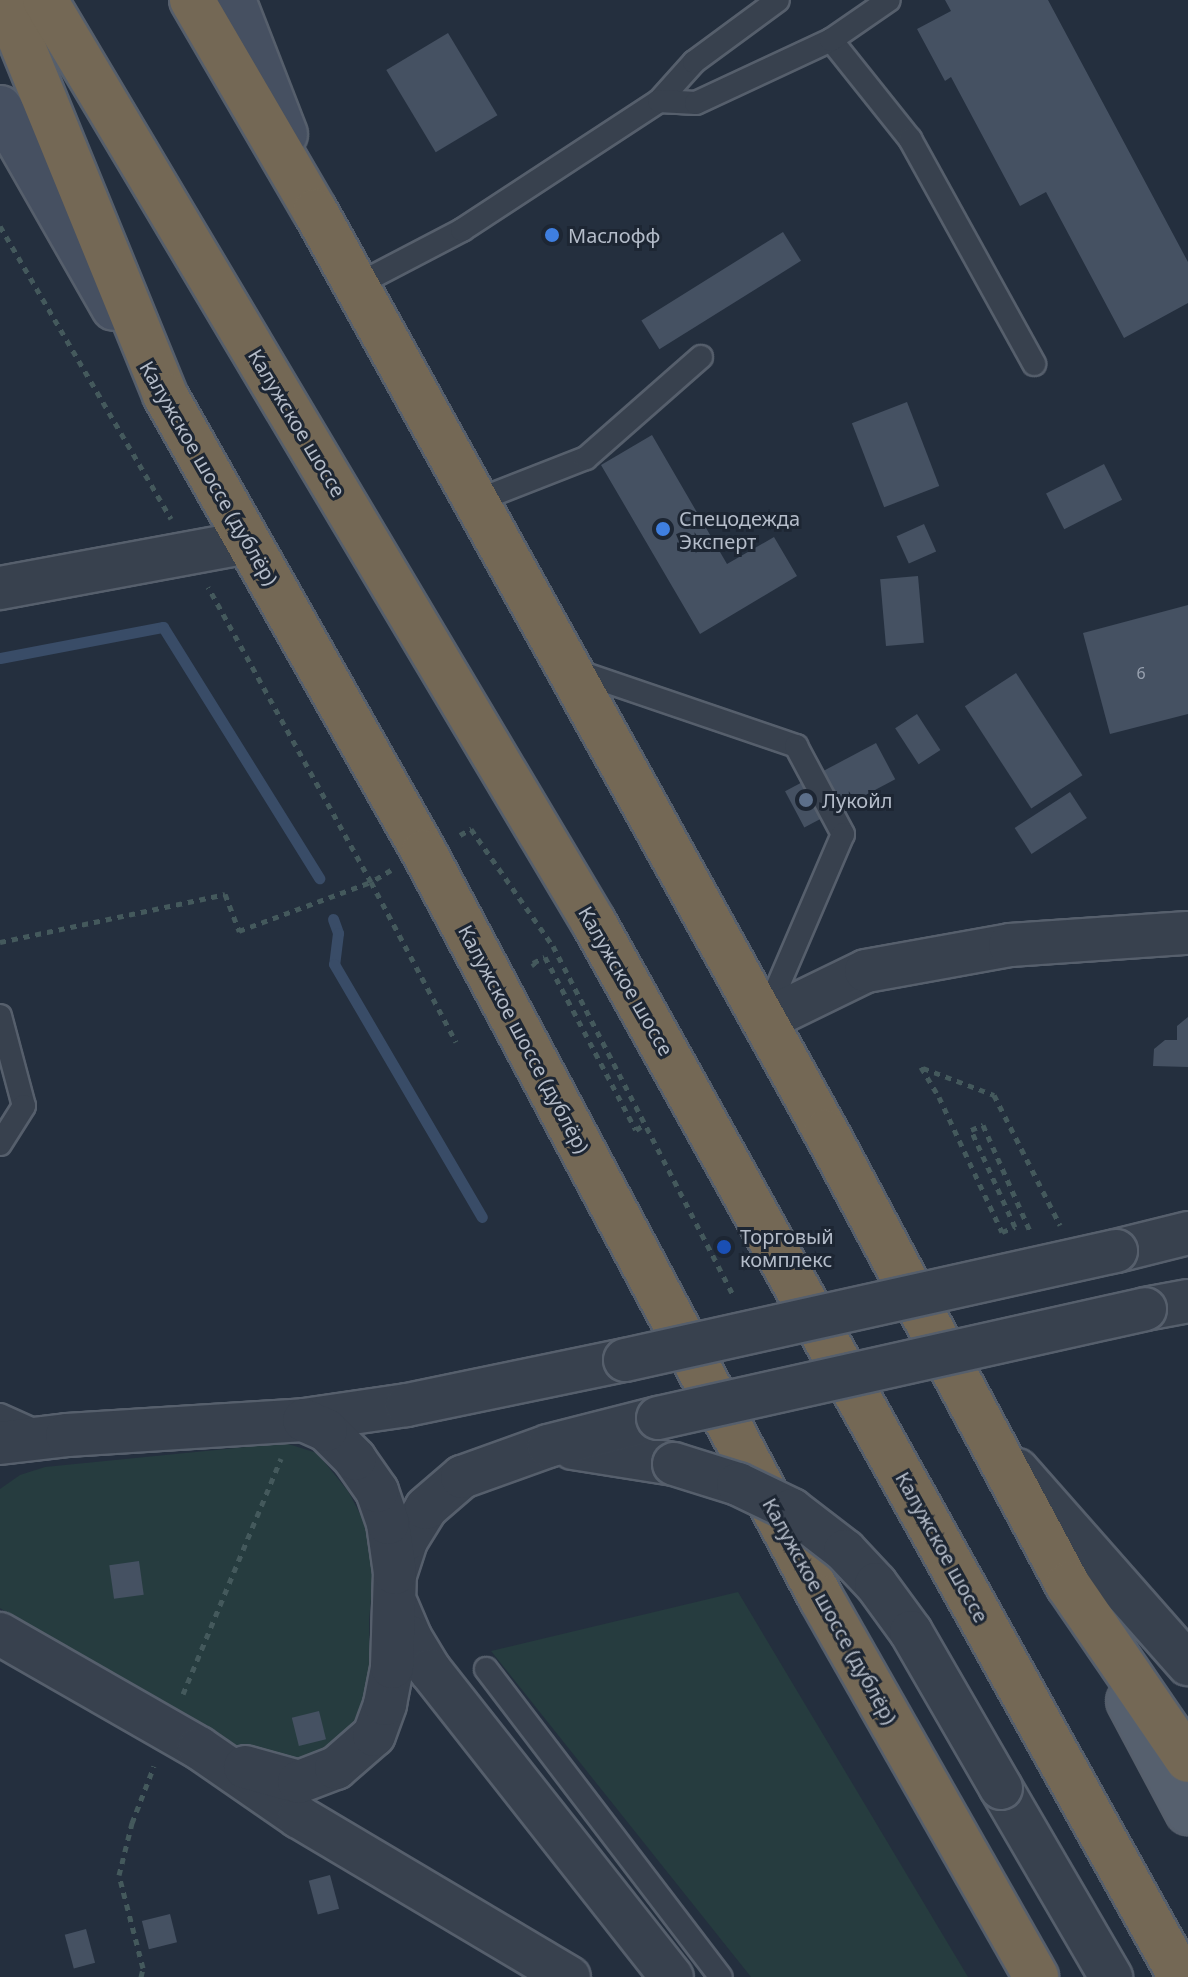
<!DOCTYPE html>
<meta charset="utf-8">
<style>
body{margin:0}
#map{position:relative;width:1188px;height:1977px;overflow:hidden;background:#242f3e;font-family:"Noto Sans",sans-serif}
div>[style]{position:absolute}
.green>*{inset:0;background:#263c3f}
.stream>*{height:11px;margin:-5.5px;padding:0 5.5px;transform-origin:5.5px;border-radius:5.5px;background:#394c67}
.building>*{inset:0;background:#455162;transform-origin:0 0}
.path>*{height:5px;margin-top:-2.5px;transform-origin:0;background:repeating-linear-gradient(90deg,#44595c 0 6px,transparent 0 12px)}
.roads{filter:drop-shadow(2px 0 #565f6c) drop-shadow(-2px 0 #565f6c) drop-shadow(0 2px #565f6c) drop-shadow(0 -2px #565f6c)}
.lane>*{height:22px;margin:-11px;padding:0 11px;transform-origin:11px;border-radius:11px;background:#38414e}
.street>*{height:42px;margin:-21px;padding:0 21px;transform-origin:21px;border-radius:21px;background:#38414e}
.secondary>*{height:44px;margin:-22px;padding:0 22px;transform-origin:22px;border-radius:22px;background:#465061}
.primary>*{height:44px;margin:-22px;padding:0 22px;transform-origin:22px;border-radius:22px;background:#56606e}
.highway>*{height:44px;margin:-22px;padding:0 22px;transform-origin:22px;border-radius:22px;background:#746855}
.bridges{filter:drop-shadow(2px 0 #565f6c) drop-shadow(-2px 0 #565f6c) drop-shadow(0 2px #565f6c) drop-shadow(0 -2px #565f6c)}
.street-bridge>*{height:42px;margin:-21px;padding:0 21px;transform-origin:21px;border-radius:21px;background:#38414e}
.dots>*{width:22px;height:22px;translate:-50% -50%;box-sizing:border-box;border:4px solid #1d2633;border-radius:50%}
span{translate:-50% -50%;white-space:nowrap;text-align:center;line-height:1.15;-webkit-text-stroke:6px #1d2633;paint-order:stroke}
.number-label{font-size:16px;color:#98a1af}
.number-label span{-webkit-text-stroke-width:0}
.poi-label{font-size:20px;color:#b4bcc9}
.left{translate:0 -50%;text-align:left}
.street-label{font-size:20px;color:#b4bcc9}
</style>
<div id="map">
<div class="green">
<i style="clip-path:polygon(285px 1443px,317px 1453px,348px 1491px,370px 1533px,373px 1578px,369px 1620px,371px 1713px,315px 1765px,270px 1766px,175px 1715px,0 1608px,0 1489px,20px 1475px,45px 1467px)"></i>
<i style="clip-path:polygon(738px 1592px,968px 1977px,751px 1977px,491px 1651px)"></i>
</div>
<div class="stream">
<i style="left:0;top:658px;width:166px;rotate:-10.8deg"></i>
<i style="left:163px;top:627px;width:296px;rotate:58.1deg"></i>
<i style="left:333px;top:919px;width:15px;rotate:70deg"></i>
<i style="left:338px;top:933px;width:31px;rotate:97deg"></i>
<i style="left:334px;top:964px;width:293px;rotate:59.7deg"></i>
</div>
<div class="building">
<i style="clip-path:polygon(945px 0,1048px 0,1188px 262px,1188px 303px,1124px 338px,1046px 192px,1020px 206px,951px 77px,945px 81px,917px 29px,951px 11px)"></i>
<i style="left:448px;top:33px;width:96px;height:72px;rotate:59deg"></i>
<i style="left:783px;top:232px;width:34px;height:167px;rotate:58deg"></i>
<i style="left:907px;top:402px;width:90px;height:59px;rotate:69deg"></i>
<i style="clip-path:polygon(652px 435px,727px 564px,774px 537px,797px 576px,700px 634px,601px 465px)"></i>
<i style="left:1104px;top:464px;width:40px;height:65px;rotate:63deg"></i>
<i style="left:924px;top:524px;width:30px;height:30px;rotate:66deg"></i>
<i style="left:918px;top:576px;width:67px;height:38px;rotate:85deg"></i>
<i style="clip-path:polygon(1188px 605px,1188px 714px,1110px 734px,1083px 633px)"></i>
<i style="left:1016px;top:673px;width:122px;height:61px;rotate:57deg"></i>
<i style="left:917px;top:714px;width:43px;height:26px;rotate:57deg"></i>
<i style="left:876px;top:743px;width:41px;height:103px;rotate:62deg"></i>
<i style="left:1070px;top:792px;width:31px;height:66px;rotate:57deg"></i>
<i style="clip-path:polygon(1188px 1017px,1188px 1067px,1153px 1066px,1154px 1049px,1165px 1040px,1177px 1040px,1177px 1026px)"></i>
<i style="left:139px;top:1561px;width:34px;height:30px;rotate:82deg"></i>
<i style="left:319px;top:1711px;width:29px;height:28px;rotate:76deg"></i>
<i style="left:330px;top:1875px;width:35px;height:22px;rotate:75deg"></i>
<i style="left:170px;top:1914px;width:29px;height:29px;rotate:76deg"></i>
<i style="left:86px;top:1929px;width:35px;height:22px;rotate:75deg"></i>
</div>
<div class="path">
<i style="left:0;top:226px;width:339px;rotate:59.7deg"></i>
<i style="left:460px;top:835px;width:13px;rotate:-29deg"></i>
<i style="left:471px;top:829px;width:143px;rotate:55deg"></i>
<i style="left:553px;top:946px;width:395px;rotate:62.7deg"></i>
<i style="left:391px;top:870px;width:23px;rotate:149deg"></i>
<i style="left:371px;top:882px;width:181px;rotate:62deg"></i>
<i style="left:0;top:942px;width:230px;rotate:-12deg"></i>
<i style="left:225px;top:894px;width:40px;rotate:69deg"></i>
<i style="left:239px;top:931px;width:141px;rotate:-20.4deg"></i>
<i style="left:371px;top:882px;width:337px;rotate:-118.9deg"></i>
<i style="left:535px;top:966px;width:4px;rotate:-124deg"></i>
<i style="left:533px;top:963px;width:13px;rotate:-27deg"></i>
<i style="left:545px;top:957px;width:195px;rotate:62.3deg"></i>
<i style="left:636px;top:1130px;width:11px;rotate:-34deg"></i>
<i style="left:921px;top:1067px;width:35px;rotate:59deg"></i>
<i style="left:939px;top:1097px;width:149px;rotate:65deg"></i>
<i style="left:1002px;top:1232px;width:14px;rotate:-21deg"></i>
<i style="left:1015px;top:1227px;width:107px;rotate:-114.4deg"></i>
<i style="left:971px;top:1130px;width:13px;rotate:-23deg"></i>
<i style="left:983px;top:1125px;width:116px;rotate:66.1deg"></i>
<i style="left:923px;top:1068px;width:76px;rotate:20.8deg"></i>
<i style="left:994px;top:1095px;width:146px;rotate:63.1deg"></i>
<i style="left:183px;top:1694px;width:255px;rotate:-67.4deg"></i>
<i style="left:141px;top:1977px;width:9px;rotate:-77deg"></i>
<i style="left:143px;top:1968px;width:96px;rotate:-104.5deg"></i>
<i style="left:119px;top:1875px;width:54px;rotate:-76deg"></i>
<i style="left:132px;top:1823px;width:61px;rotate:-68.9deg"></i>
</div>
<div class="roads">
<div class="lane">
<i style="left:831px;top:40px;width:127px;rotate:51.4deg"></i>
<i style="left:910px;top:139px;width:257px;rotate:61.1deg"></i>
<i style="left:659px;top:101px;width:52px;rotate:-48.1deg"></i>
<i style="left:694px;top:62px;width:104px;rotate:-36.4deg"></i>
<i style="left:357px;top:285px;width:119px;rotate:-27.6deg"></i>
<i style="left:462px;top:230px;width:235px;rotate:-33.2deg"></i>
<i style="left:659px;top:101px;width:37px;rotate:3deg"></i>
<i style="left:696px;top:103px;width:149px;rotate:-25deg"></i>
<i style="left:831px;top:40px;width:70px;rotate:-34.6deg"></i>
<i style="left:476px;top:501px;width:118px;rotate:-21.4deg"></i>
<i style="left:586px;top:458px;width:153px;rotate:-41.3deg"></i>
<i style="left:573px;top:670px;width:236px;rotate:18.8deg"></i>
<i style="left:796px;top:746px;width:100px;rotate:61.9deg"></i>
<i style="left:843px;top:834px;width:198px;rotate:113.2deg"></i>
<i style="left:0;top:1016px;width:93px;rotate:75.1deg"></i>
<i style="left:24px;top:1106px;width:45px;rotate:122.3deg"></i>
<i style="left:0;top:1415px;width:44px;rotate:24.2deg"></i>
<i style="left:486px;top:1669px;width:387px;rotate:52.7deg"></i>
</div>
<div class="street">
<i style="left:0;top:588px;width:253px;rotate:-10.5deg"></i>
<i style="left:763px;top:1021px;width:114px;rotate:-25.9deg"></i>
<i style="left:866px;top:971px;width:146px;rotate:-10.2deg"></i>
<i style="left:1010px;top:945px;width:178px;rotate:-3.9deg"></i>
<i style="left:1116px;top:1251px;width:74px;rotate:-14deg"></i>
<i style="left:1145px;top:1309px;width:44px;rotate:-10.5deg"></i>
<i style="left:0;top:1443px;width:67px;rotate:-6.8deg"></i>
<i style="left:67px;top:1435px;width:237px;rotate:-3.6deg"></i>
<i style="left:304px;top:1420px;width:104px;rotate:-8.3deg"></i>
<i style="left:407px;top:1405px;width:223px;rotate:-11.7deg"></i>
<i style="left:573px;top:1448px;width:102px;rotate:9deg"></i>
<i style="left:1017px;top:1470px;width:259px;rotate:48.6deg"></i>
<i style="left:396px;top:1572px;width:35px;rotate:-72deg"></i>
<i style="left:407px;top:1539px;width:36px;rotate:-58deg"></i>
<i style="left:426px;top:1508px;width:48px;rotate:-40.7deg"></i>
<i style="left:462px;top:1477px;width:91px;rotate:-19.8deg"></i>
<i style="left:548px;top:1446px;width:114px;rotate:-14.3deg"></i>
<i style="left:397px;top:1606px;width:34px;rotate:67deg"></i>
<i style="left:410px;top:1637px;width:39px;rotate:59deg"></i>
<i style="left:430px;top:1670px;width:391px;rotate:51.8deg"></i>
<i style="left:0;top:1634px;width:229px;rotate:29.8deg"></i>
<i style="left:199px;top:1748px;width:121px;rotate:34.6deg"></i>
<i style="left:299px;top:1817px;width:314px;rotate:30.7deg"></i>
<i style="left:245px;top:1767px;width:56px;rotate:15.5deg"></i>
<i style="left:299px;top:1782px;width:40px;rotate:-21deg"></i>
<i style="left:336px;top:1768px;width:50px;rotate:-41deg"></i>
<i style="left:374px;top:1735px;width:33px;rotate:-70deg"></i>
<i style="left:385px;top:1704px;width:38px;rotate:-79deg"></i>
<i style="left:392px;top:1667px;width:94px;rotate:-88.2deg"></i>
<i style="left:395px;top:1573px;width:50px;rotate:-98deg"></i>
<i style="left:388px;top:1523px;width:34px;rotate:-109deg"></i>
<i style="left:377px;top:1491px;width:39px;rotate:-125deg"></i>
<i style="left:355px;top:1459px;width:41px;rotate:-135deg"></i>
<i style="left:326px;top:1430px;width:24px;rotate:-156deg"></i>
<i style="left:1001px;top:1788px;width:219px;rotate:59.8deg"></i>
</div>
<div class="secondary">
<i style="left:233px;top:0;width:144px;rotate:68.8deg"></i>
<i style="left:0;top:108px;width:230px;rotate:60.3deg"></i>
</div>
<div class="primary">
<i style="left:1129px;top:1701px;width:126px;rotate:62deg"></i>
</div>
<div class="highway">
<i style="left:4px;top:0;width:427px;rotate:67.8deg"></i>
<i style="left:165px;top:395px;width:525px;rotate:60.46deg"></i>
<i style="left:424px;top:852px;width:845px;rotate:61.98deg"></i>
<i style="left:821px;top:1598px;width:436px;rotate:60.4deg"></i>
<i style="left:45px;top:0;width:1074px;rotate:59.26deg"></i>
<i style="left:594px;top:923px;width:1206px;rotate:60.89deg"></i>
<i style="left:192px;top:0;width:244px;rotate:59.8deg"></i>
<i style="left:315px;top:211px;width:1053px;rotate:60.98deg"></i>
<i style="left:826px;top:1132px;width:514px;rotate:61.89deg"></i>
<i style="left:1068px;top:1585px;width:212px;rotate:55.6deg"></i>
</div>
</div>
<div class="bridges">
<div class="street-bridge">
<i style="left:625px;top:1360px;width:503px;rotate:-12.52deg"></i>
<i style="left:658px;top:1418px;width:499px;rotate:-12.6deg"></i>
<i style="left:674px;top:1464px;width:67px;rotate:17.4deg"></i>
<i style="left:738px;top:1484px;width:60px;rotate:25.7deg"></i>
<i style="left:792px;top:1510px;width:67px;rotate:37.7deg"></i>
<i style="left:845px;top:1551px;width:45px;rotate:46.8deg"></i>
<i style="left:876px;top:1584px;width:59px;rotate:53.9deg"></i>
<i style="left:911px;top:1632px;width:180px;rotate:60deg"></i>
</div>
</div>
<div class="dots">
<i style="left:552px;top:235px;background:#3f7fe0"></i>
<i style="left:663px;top:529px;background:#3f7fe0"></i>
<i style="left:806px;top:800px;background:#5c6f8a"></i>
<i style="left:724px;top:1247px;background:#1a4fb4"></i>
</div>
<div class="number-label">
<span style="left:1141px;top:673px">6</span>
</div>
<div class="poi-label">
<span class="left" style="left:568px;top:235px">Маслофф</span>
<span class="left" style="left:679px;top:530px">Спецодежда<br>Эксперт</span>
<span class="left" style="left:822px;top:800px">Лукойл</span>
<span class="left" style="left:740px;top:1248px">Торговый<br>комплекс</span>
</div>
<div class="street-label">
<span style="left:297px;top:423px;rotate:59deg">Калужское шоссе</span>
<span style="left:209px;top:473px;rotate:60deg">Калужское шоссе (дублёр)</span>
<span style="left:626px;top:981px;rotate:60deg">Калужское шоссе</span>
<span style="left:524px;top:1039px;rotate:62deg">Калужское шоссе (дублёр)</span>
<span style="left:942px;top:1547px;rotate:61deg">Калужское шоссе</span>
<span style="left:830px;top:1611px;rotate:61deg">Калужское шоссе (дублёр)</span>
</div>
</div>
